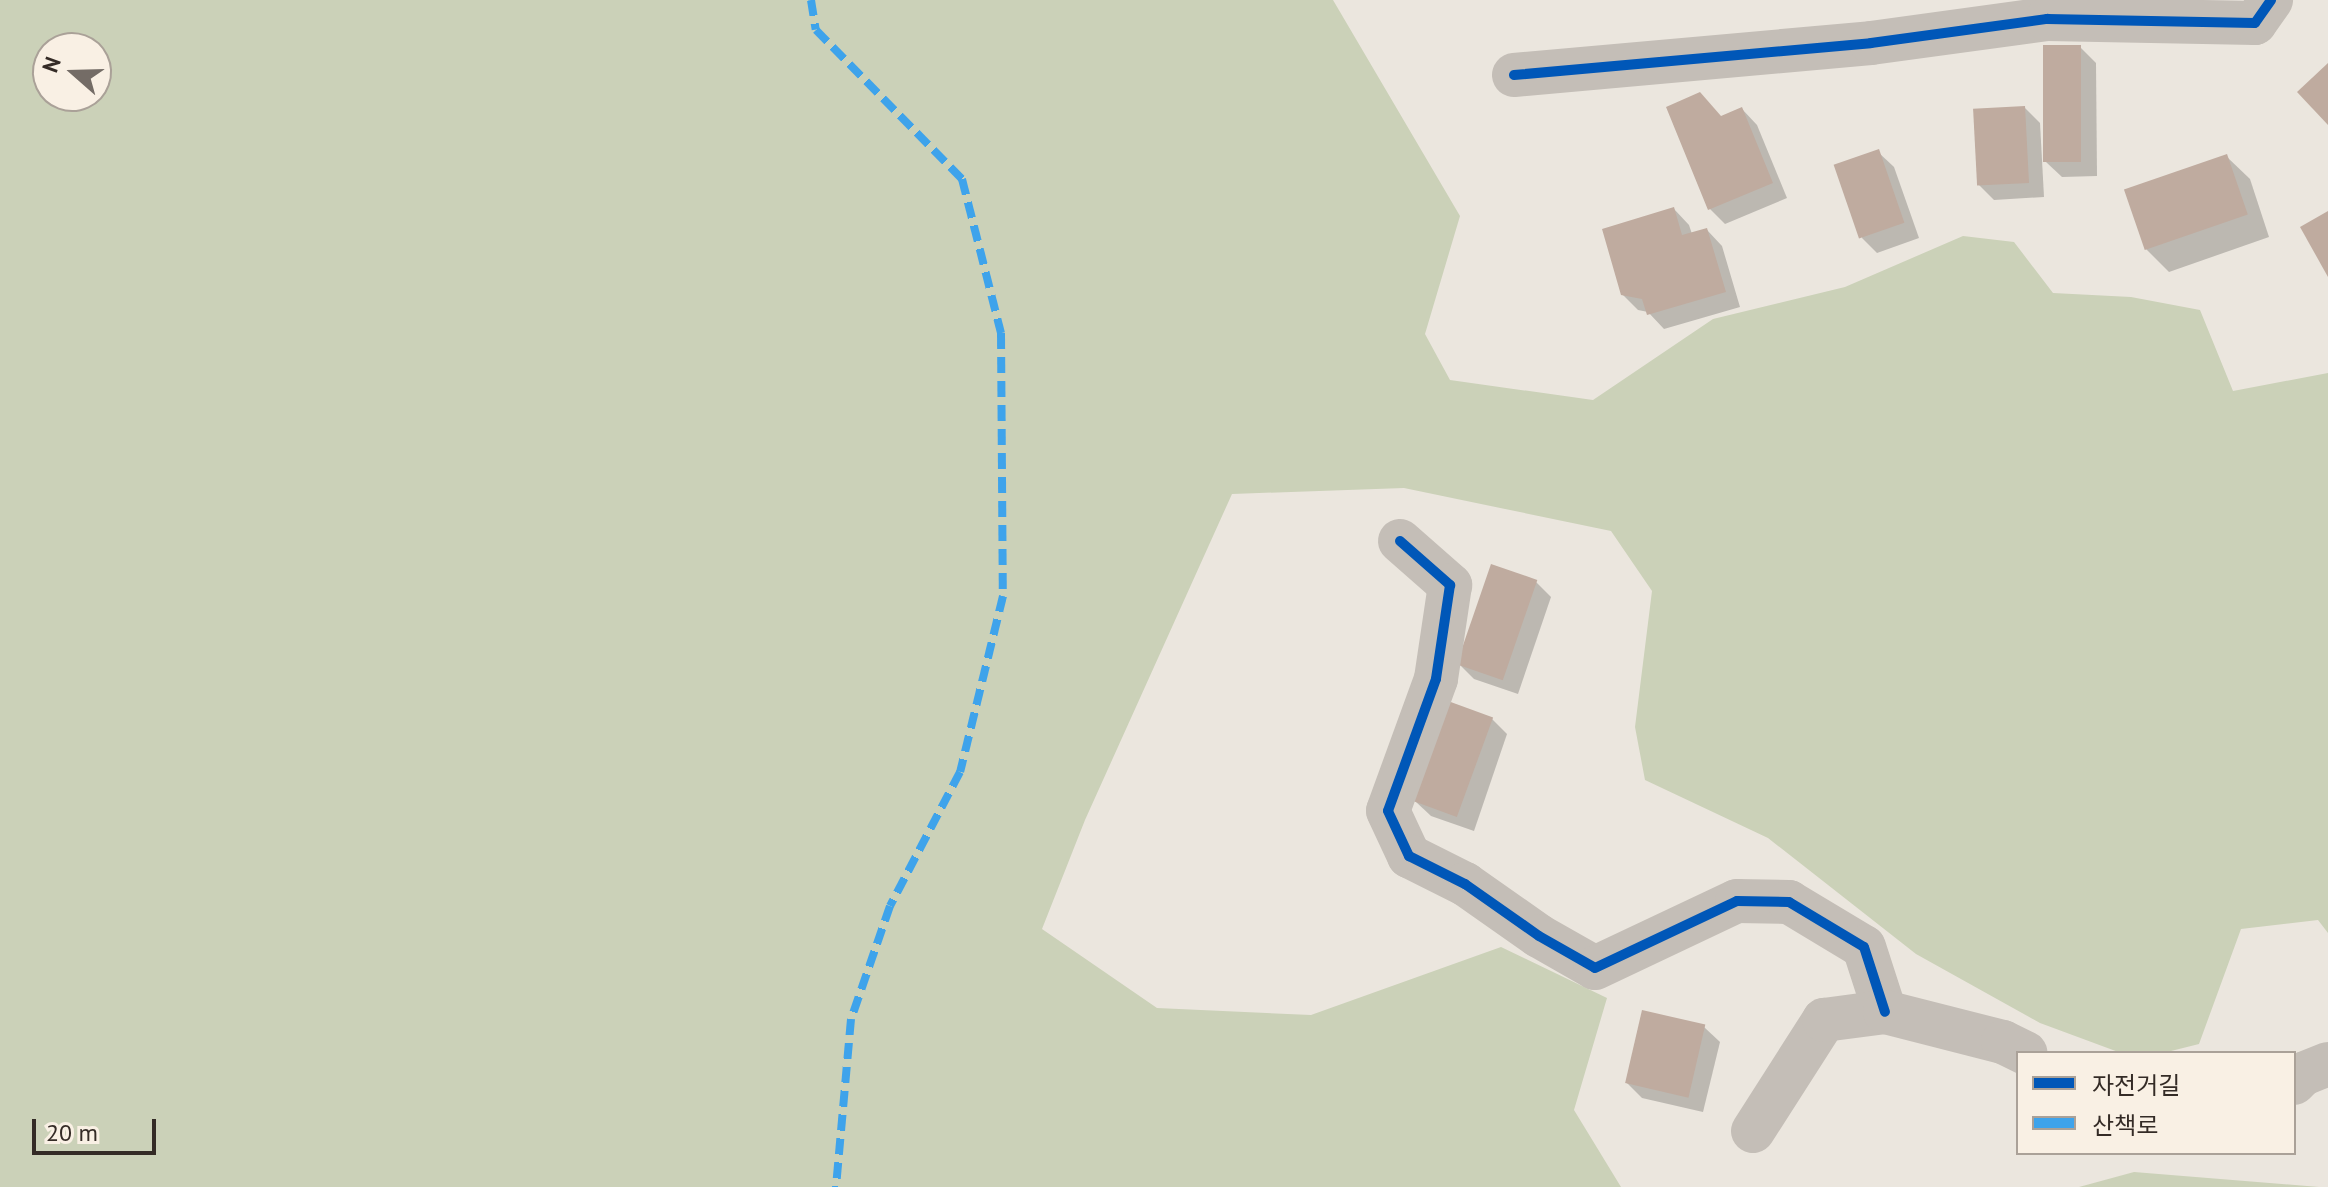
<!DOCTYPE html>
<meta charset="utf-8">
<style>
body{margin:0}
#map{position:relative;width:2328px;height:1187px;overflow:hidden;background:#ebe6de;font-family:"PT Sans","Noto Sans KR",sans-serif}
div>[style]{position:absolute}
.green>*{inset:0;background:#cbd1b8}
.shadow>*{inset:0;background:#0003}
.building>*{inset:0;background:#bfab9f;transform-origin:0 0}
.minor>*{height:44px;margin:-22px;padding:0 22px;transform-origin:22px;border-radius:22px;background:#c4beb7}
.quiet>*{height:8px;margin-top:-4px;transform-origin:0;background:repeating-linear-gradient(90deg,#3ea3eb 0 16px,transparent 0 24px)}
.cycleway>*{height:10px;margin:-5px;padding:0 5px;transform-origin:5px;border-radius:5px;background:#0057b8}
span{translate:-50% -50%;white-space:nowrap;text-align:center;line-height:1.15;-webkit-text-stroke:6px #f9f0e4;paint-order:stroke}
.legend{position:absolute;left:2016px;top:1051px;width:280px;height:104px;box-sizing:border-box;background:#f9f0e4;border:2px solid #aaa198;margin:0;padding:10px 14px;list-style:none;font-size:24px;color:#342b26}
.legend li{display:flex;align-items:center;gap:16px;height:40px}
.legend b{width:40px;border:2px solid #aaa198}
.north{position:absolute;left:32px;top:32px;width:80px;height:80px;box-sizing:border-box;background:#f9f0e4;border:2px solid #aaa198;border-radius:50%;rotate:290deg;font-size:22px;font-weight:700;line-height:32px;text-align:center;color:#342b26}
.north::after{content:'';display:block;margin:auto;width:28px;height:36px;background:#746c66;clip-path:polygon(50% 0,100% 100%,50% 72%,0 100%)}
.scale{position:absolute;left:32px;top:1119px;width:124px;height:36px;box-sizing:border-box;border:4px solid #342b26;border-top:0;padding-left:10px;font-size:24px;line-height:28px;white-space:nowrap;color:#342b26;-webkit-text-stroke:6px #f9f0e4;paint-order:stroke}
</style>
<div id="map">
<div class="green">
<i style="clip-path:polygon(evenodd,0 0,1333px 0,1460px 216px,1425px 334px,1450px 380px,1593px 400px,1713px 319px,1845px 287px,1963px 236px,2014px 242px,2053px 293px,2131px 297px,2200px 310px,2233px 391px,2328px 373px,2328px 933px,2318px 920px,2241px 929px,2199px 1044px,2163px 1053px,2121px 1053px,2040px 1023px,1916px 954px,1768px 838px,1645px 780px,1635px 727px,1652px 591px,1611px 531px,1404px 488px,1232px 494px,1085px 820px,1042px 929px,1157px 1008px,1311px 1015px,1501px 947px,1607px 998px,1574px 1110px,1621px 1187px,0 1187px,0 0,48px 48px,96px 48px,96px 96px,48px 96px,48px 48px)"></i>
<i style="clip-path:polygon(2134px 1172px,2319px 1187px,2079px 1187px)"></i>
</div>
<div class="shadow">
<i style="clip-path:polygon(2080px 47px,2096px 63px,2097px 176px,2062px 177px,2046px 162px)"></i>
<i style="clip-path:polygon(2025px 108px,2040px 123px,2044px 197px,1994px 200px,1979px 185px)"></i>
<i style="clip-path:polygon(1742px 109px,1757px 125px,1787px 198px,1725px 224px,1710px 209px,1722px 118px)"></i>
<i style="clip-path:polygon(1878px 152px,1894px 167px,1919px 238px,1877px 253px,1862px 238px)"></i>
<i style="clip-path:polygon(2227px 157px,2250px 179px,2269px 237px,2169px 272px,2146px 249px)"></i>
<i style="clip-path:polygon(1674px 209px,1689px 225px,1692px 234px,1707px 230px,1722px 246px,1740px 307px,1664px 329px,1648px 312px,1638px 310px,1622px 294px)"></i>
<i style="clip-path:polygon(1535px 581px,1551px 597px,1518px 694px,1474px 679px,1459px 664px)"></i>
<i style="clip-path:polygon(1492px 719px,1507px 734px,1474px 831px,1431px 816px,1415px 801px)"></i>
<i style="clip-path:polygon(1704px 1027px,1720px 1042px,1703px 1112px,1642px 1098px,1627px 1083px)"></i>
</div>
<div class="building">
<i style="left:2081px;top:45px;width:117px;height:38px;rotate:90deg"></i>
<i style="clip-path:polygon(2328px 63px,2328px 125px,2297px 92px)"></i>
<i style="clip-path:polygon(1700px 92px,1721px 116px,1742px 107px,1773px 183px,1708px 210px,1666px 107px)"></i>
<i style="left:2025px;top:106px;width:77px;height:52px;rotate:87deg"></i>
<i style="left:1879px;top:149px;width:78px;height:48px;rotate:71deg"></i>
<i style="left:2227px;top:154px;width:64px;height:109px;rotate:71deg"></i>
<i style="clip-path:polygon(1674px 207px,1682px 235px,1707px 228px,1726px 292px,1647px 315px,1642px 299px,1621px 295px,1602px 229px)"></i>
<i style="clip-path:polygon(2328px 211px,2328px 277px,2300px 227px)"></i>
<i style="left:1491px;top:564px;width:49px;height:106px;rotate:19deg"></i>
<i style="left:1448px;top:701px;width:48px;height:106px;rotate:20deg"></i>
<i style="left:1642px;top:1010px;width:65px;height:75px;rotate:13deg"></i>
</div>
<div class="minor">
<i style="left:1514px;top:75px;width:358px;rotate:-5.1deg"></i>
<i style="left:1871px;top:43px;width:178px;rotate:-7.8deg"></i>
<i style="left:2047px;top:19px;width:208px;rotate:1.1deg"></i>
<i style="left:2255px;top:23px;width:28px;rotate:-55deg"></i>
<i style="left:1400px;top:541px;width:67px;rotate:41.3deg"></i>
<i style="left:1450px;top:585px;width:95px;rotate:98.5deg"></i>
<i style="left:1436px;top:679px;width:140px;rotate:110deg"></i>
<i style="left:1388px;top:811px;width:50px;rotate:65deg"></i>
<i style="left:1409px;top:856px;width:63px;rotate:26.6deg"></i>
<i style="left:1465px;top:884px;width:90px;rotate:35.1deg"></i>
<i style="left:1539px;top:936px;width:64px;rotate:29.7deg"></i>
<i style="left:1595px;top:968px;width:157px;rotate:-25.3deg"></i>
<i style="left:1737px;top:901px;width:52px;rotate:1.1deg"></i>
<i style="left:1789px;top:902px;width:87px;rotate:31deg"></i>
<i style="left:1864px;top:947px;width:68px;rotate:72.1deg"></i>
<i style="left:2294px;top:1083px;width:13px;rotate:-45deg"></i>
<i style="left:2303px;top:1074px;width:27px;rotate:-22deg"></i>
<i style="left:1753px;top:1131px;width:132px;rotate:-57.4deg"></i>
<i style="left:1824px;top:1020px;width:62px;rotate:-7.5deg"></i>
<i style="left:1885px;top:1012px;width:122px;rotate:14.3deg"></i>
<i style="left:2003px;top:1042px;width:25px;rotate:26deg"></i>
</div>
<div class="quiet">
<i style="left:811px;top:0;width:30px;rotate:81deg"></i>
<i style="left:816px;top:30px;width:209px;rotate:45.6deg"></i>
<i style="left:962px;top:179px;width:159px;rotate:75.8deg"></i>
<i style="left:1001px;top:333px;width:263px;rotate:89.6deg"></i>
<i style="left:1003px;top:596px;width:181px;rotate:103.7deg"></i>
<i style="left:960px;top:772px;width:151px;rotate:117.6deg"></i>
<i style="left:890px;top:906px;width:120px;rotate:109deg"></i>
<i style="left:851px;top:1019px;width:169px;rotate:95.1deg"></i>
</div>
<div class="cycleway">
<i style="left:1514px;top:75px;width:358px;rotate:-5.1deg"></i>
<i style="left:1871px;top:43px;width:178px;rotate:-7.8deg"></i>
<i style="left:2047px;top:19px;width:208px;rotate:1.1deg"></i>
<i style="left:2255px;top:23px;width:28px;rotate:-55deg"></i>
<i style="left:1400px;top:541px;width:67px;rotate:41.3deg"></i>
<i style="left:1450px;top:585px;width:95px;rotate:98.5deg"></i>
<i style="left:1436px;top:679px;width:140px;rotate:110deg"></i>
<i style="left:1388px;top:811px;width:50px;rotate:65deg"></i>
<i style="left:1409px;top:856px;width:63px;rotate:26.6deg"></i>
<i style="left:1465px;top:884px;width:90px;rotate:35.1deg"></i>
<i style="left:1539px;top:936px;width:64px;rotate:29.7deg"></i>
<i style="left:1595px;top:968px;width:157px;rotate:-25.3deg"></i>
<i style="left:1737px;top:901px;width:52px;rotate:1.1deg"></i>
<i style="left:1789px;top:902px;width:87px;rotate:31deg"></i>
<i style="left:1864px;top:947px;width:68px;rotate:72.1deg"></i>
</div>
<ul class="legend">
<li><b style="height:10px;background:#0057b8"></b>자전거길</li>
<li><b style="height:10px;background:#3ea3eb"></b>산책로</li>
</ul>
<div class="north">N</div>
<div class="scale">20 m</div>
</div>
